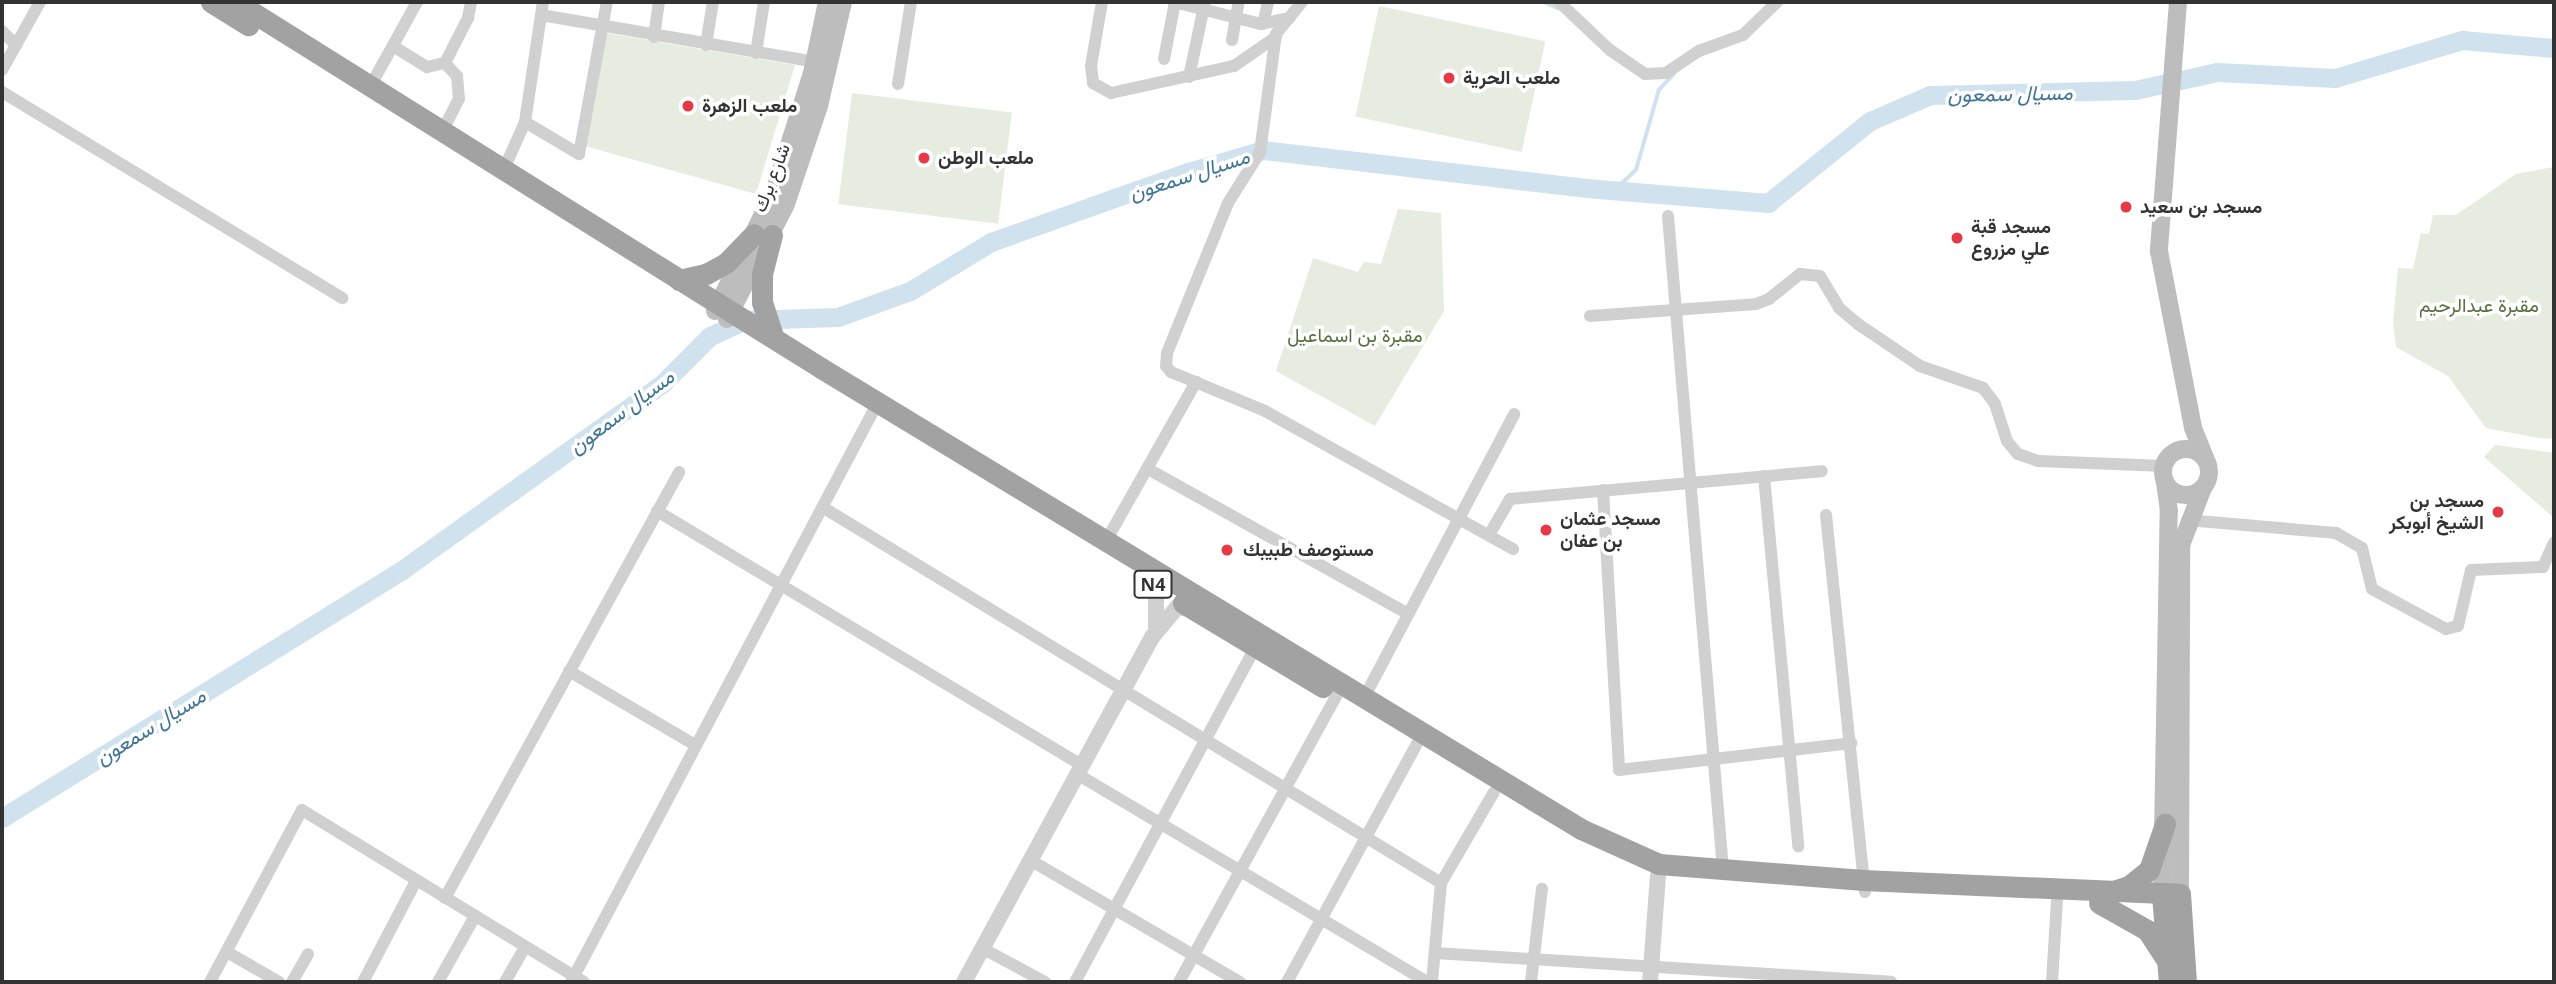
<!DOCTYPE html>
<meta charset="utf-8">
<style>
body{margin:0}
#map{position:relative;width:2556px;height:984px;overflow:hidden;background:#fff;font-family:"Open Sans",Vazirmatn,sans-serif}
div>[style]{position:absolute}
.green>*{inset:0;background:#e6ecdf;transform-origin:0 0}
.stream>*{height:3.5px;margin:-1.75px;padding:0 1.75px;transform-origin:1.75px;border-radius:1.75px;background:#cfe2ee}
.river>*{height:19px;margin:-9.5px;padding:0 9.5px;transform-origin:9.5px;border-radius:9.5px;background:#cfe2ee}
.minor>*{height:12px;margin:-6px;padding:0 6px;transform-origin:6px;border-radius:6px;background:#d0d0d0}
.tertiary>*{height:16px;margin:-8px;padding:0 8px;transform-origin:8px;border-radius:8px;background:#d0d0d0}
.secondary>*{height:18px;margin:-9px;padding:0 9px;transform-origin:9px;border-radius:9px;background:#bdbdbd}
.secondary>.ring{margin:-9px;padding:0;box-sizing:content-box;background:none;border:18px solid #bdbdbd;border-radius:50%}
.trunk>*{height:21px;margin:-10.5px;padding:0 10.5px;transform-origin:10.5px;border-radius:10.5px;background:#a2a2a2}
.dots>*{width:19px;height:19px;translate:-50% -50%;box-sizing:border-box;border:4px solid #fff;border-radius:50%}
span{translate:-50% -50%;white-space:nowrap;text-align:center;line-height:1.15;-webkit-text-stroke:7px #fff;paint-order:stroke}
.shield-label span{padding:2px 5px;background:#fff;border:2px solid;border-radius:5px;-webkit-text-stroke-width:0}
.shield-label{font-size:18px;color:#333;font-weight:700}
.poi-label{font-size:19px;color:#333;font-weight:700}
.left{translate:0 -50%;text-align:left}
.right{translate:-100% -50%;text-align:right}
.street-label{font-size:19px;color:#333}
.park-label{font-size:19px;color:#56703f}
.water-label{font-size:21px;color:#3f7597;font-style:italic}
.frame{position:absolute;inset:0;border:4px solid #333;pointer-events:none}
</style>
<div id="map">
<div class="green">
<i style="left:1379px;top:6px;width:170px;height:113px;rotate:12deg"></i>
<i style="clip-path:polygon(606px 33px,795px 65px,756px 194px,585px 146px)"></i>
<i style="left:852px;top:93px;width:161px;height:112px;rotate:7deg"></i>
<i style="clip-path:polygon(2554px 167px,2554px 439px,2538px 438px,2486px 428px,2448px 376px,2396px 347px,2393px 323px,2398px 268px,2413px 269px,2421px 233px,2429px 234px,2433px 215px,2456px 215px,2516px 174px)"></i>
<i style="clip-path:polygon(1398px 209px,1441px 213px,1444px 311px,1375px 426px,1276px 371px,1313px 258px,1358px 272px,1364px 262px,1381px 264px)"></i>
<i style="clip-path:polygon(2495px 445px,2554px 453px,2554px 518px,2484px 457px)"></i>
</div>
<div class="stream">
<i style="left:1544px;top:2px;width:15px;rotate:23deg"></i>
<i style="left:1614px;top:191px;width:30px;rotate:-44deg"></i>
<i style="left:1636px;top:170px;width:83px;rotate:-74deg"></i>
<i style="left:1659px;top:90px;width:21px;rotate:-47deg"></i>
</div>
<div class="river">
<i style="left:2px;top:818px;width:471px;rotate:-31.8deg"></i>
<i style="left:402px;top:570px;width:321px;rotate:-35.6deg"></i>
<i style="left:663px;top:383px;width:66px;rotate:-45deg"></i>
<i style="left:710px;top:336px;width:39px;rotate:-24deg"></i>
<i style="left:746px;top:320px;width:92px;rotate:-1.9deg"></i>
<i style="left:838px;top:317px;width:77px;rotate:-19.9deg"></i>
<i style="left:910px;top:291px;width:95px;rotate:-31.2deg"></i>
<i style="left:991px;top:242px;width:209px;rotate:-19.6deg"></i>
<i style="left:1188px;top:172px;width:78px;rotate:-16.3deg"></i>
<i style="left:1263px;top:150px;width:325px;rotate:6.7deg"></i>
<i style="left:1586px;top:188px;width:183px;rotate:4.7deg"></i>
<i style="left:1768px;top:203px;width:131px;rotate:-38.8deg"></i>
<i style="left:1870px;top:121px;width:65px;rotate:-23.4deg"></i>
<i style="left:1930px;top:95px;width:205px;rotate:-1.4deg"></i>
<i style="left:2135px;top:90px;width:84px;rotate:-12.4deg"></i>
<i style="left:2217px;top:72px;width:118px;rotate:2.9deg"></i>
<i style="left:2335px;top:78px;width:133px;rotate:-16.7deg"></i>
<i style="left:2462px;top:40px;width:92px;rotate:5deg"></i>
</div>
<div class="minor">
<i style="left:1102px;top:2px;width:65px;rotate:99.8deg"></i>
<i style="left:1091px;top:66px;width:17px;rotate:83deg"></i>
<i style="left:1093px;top:83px;width:21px;rotate:29deg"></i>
<i style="left:1111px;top:93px;width:126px;rotate:-12.4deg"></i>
<i style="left:1234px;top:66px;width:51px;rotate:-34.6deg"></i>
<i style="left:1174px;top:2px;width:90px;rotate:14.2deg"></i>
<i style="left:1261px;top:24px;width:29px;rotate:-12deg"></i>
<i style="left:1302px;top:2px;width:41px;rotate:129.1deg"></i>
<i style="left:1276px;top:34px;width:119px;rotate:97.7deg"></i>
<i style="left:1260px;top:152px;width:60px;rotate:122.1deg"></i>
<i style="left:1228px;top:203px;width:162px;rotate:112.1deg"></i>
<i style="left:1167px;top:353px;width:13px;rotate:94deg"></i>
<i style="left:1166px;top:366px;width:8px;rotate:50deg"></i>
<i style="left:1171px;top:372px;width:102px;rotate:22.5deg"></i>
<i style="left:1265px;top:411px;width:284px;rotate:29.1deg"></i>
<i style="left:1559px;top:2px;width:70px;rotate:43.3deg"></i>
<i style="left:1610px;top:50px;width:42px;rotate:34.4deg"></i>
<i style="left:1645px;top:74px;width:21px;rotate:-3deg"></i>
<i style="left:1666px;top:73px;width:40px;rotate:-34deg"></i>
<i style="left:1699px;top:51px;width:47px;rotate:-20deg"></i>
<i style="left:1743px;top:35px;width:47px;rotate:-44.1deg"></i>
<i style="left:541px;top:15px;width:278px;rotate:9.7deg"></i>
<i style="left:1263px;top:24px;width:23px;rotate:-77deg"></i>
<i style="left:2px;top:31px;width:20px;rotate:45deg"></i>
<i style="left:654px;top:37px;width:35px;rotate:-82deg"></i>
<i style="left:1232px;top:40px;width:39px;rotate:-80deg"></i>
<i style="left:706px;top:45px;width:44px;rotate:-80.8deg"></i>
<i style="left:393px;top:46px;width:40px;rotate:32deg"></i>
<i style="left:427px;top:67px;width:18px;rotate:-13deg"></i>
<i style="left:445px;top:63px;width:51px;rotate:-62.9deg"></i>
<i style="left:468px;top:18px;width:16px;rotate:-79deg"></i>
<i style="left:756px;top:53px;width:52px;rotate:-81.1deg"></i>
<i style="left:1164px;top:59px;width:58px;rotate:-79.1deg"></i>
<i style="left:2px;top:70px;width:78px;rotate:-60.8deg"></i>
<i style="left:1189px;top:77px;width:77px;rotate:-78deg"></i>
<i style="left:898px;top:84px;width:83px;rotate:-81deg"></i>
<i style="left:371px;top:85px;width:95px;rotate:-61deg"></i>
<i style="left:2px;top:92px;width:398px;rotate:31.2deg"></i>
<i style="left:525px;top:122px;width:63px;rotate:30.7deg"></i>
<i style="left:579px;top:154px;width:155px;rotate:-79.6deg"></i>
<i style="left:443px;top:130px;width:35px;rotate:-63deg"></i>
<i style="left:459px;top:99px;width:23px;rotate:-95deg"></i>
<i style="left:457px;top:76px;width:18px;rotate:-133deg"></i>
<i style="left:504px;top:169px;width:51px;rotate:-65.9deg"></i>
<i style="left:525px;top:122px;width:121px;rotate:-81.5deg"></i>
<i style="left:1668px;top:216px;width:656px;rotate:85.19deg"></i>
<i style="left:1590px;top:316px;width:166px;rotate:-4.1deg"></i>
<i style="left:1756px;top:304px;width:14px;rotate:-21deg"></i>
<i style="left:1769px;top:299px;width:40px;rotate:-39deg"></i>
<i style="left:1800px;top:274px;width:20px;rotate:6deg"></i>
<i style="left:1820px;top:276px;width:37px;rotate:59deg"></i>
<i style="left:1839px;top:308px;width:25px;rotate:40deg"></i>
<i style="left:1858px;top:324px;width:75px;rotate:34.1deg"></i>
<i style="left:1920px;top:366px;width:67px;rotate:19.2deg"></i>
<i style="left:1983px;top:388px;width:20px;rotate:53deg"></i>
<i style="left:1995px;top:404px;width:39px;rotate:72deg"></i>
<i style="left:2007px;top:441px;width:17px;rotate:50deg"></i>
<i style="left:2018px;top:454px;width:21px;rotate:19deg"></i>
<i style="left:2038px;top:461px;width:126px;rotate:2.3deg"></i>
<i style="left:1148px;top:469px;width:298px;rotate:29.1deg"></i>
<i style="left:1764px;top:476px;width:372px;rotate:84.7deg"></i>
<i style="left:1603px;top:490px;width:280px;rotate:86.7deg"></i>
<i style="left:1619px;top:770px;width:234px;rotate:-6.6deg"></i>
<i style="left:824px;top:508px;width:722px;rotate:31.29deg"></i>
<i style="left:657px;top:511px;width:495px;rotate:30.9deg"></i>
<i style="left:1826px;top:515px;width:379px;rotate:84.1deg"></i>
<i style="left:2187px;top:520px;width:150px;rotate:5deg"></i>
<i style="left:2336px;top:533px;width:30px;rotate:30deg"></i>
<i style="left:2362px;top:548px;width:42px;rotate:76.3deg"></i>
<i style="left:2372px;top:589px;width:84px;rotate:28.4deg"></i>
<i style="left:2446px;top:629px;width:12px;rotate:-14deg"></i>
<i style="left:2458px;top:626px;width:57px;rotate:-76.9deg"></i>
<i style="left:2471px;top:570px;width:72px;rotate:-2.4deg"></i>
<i style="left:2543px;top:567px;width:27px;rotate:-66deg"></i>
<i style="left:1489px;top:535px;width:42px;rotate:-59.7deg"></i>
<i style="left:1510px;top:499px;width:313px;rotate:-5.1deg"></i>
<i style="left:1106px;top:541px;width:183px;rotate:-60.5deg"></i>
<i style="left:569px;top:671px;width:146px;rotate:30.4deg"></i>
<i style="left:1365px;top:696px;width:319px;rotate:-62.1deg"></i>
<i style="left:1077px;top:774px;width:408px;rotate:30.7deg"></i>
<i style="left:1030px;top:860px;width:243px;rotate:30.2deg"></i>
<i style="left:445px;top:898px;width:486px;rotate:-61.2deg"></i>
<i style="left:982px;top:948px;width:72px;rotate:28.4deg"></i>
<i style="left:227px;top:952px;width:60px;rotate:30deg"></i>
<i style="left:1435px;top:953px;width:457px;rotate:3.6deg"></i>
<i style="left:210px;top:982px;width:195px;rotate:-61.9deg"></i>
<i style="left:302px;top:810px;width:330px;rotate:31.4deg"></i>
<i style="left:292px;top:982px;width:32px;rotate:-60deg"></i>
<i style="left:363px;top:982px;width:114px;rotate:-62.3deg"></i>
<i style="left:438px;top:982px;width:76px;rotate:-60.7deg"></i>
<i style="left:505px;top:982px;width:40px;rotate:-60.3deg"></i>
<i style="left:571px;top:982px;width:656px;rotate:-62.11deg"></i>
<i style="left:1075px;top:982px;width:379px;rotate:-61.7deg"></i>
<i style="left:1179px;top:982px;width:328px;rotate:-61.2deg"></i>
<i style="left:1287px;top:982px;width:271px;rotate:-61.4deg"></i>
<i style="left:1432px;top:982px;width:99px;rotate:-84.8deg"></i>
<i style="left:1441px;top:883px;width:105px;rotate:-59.8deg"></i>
<i style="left:1531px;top:982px;width:94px;rotate:-83.3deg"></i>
<i style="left:2052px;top:982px;width:82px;rotate:-86.5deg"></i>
</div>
<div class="tertiary">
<i style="left:1141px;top:577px;width:23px;rotate:49deg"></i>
<i style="left:1156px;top:594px;width:33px;rotate:90deg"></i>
<i style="left:964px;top:982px;width:394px;rotate:-61.4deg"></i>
<i style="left:1153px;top:636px;width:38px;rotate:-50deg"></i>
<i style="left:1177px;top:607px;width:16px;rotate:7deg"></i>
<i style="left:1650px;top:982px;width:106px;rotate:-85.7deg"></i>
</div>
<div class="secondary">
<i style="left:2178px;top:2px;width:250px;rotate:94.4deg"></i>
<i style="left:2159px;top:251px;width:180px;rotate:79.1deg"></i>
<i style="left:2193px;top:428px;width:35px;rotate:68deg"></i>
<i style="left:715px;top:311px;width:133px;rotate:-63.6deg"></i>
<i style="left:774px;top:192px;width:125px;rotate:-72.3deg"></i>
<i style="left:812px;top:73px;width:73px;rotate:-78.1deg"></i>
<i style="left:727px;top:319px;width:129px;rotate:-62.8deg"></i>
<i style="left:786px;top:204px;width:103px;rotate:-71.4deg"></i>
<i style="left:819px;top:106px;width:107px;rotate:-77deg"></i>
<i class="ring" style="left:2163px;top:449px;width:28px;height:28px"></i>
<i style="left:2162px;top:894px;width:383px;rotate:-89deg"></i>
<i style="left:2169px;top:511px;width:30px;rotate:-98deg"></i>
<i style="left:2180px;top:894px;width:349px;rotate:-89.8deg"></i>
<i style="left:2181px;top:545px;width:61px;rotate:-68.9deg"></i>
</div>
<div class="trunk">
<i style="left:211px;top:2px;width:44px;rotate:31.9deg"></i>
<i style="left:236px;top:2px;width:690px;rotate:32.03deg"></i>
<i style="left:821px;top:368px;width:889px;rotate:31.24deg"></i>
<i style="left:1581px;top:829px;width:85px;rotate:24.2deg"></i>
<i style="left:1659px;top:864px;width:205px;rotate:4.5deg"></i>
<i style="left:1863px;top:880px;width:317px;rotate:2.5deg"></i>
<i style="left:2180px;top:894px;width:88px;rotate:86.1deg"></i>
<i style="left:772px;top:235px;width:40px;rotate:104.4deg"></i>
<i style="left:762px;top:274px;width:28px;rotate:90deg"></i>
<i style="left:762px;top:302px;width:36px;rotate:72deg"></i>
<i style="left:679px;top:280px;width:28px;rotate:-13deg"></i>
<i style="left:706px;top:274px;width:23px;rotate:-29deg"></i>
<i style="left:726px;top:263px;width:40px;rotate:-46deg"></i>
<i style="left:1183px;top:603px;width:163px;rotate:31deg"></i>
<i style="left:2116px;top:890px;width:14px;rotate:-17deg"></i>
<i style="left:2129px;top:886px;width:26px;rotate:-39deg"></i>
<i style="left:2149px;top:870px;width:49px;rotate:-70.8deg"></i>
<i style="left:2162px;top:894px;width:88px;rotate:85.5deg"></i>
<i style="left:2099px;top:903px;width:55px;rotate:29.4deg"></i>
<i style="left:2147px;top:930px;width:38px;rotate:57deg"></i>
</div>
<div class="dots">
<i style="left:1449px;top:78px;background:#e63946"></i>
<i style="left:688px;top:106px;background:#e63946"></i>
<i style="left:924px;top:158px;background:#e63946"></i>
<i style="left:2126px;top:207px;background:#e63946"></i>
<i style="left:1957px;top:238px;background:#e63946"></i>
<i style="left:2498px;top:512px;background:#e63946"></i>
<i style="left:1546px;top:530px;background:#e63946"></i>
<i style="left:1227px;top:550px;background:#e63946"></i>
</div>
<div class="shield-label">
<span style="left:1153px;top:584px">N4</span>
</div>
<div class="poi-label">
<span class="left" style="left:1463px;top:78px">ملعب الحرية</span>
<span class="left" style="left:702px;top:106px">ملعب الزهرة</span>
<span class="left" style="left:938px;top:158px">ملعب الوطن</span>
<span class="left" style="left:2140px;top:207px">مسجد بن سعيد</span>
<span class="left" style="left:1971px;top:238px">مسجد قبة<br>علي مزروع</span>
<span class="right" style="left:2484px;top:512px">مسجد بن<br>الشيخ أبوبكر</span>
<span class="left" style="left:1560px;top:530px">مسجد عثمان<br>بن عفان</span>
<span class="left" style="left:1243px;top:550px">مستوصف طبيبك</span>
</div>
<div class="street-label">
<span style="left:772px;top:178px;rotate:-69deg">شارع برك</span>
</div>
<div class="park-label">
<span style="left:2479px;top:306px">مقبرة عبدالرحيم</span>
<span style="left:1355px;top:336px">مقبرة بن اسماعيل</span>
</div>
<div class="water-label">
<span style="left:2010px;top:93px;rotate:-1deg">مسيال سمعون</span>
<span style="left:1189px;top:174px;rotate:-18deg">مسيال سمعون</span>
<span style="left:621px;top:411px;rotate:-37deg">مسيال سمعون</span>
<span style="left:150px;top:726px;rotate:-32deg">مسيال سمعون</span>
</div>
<div class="frame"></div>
</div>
